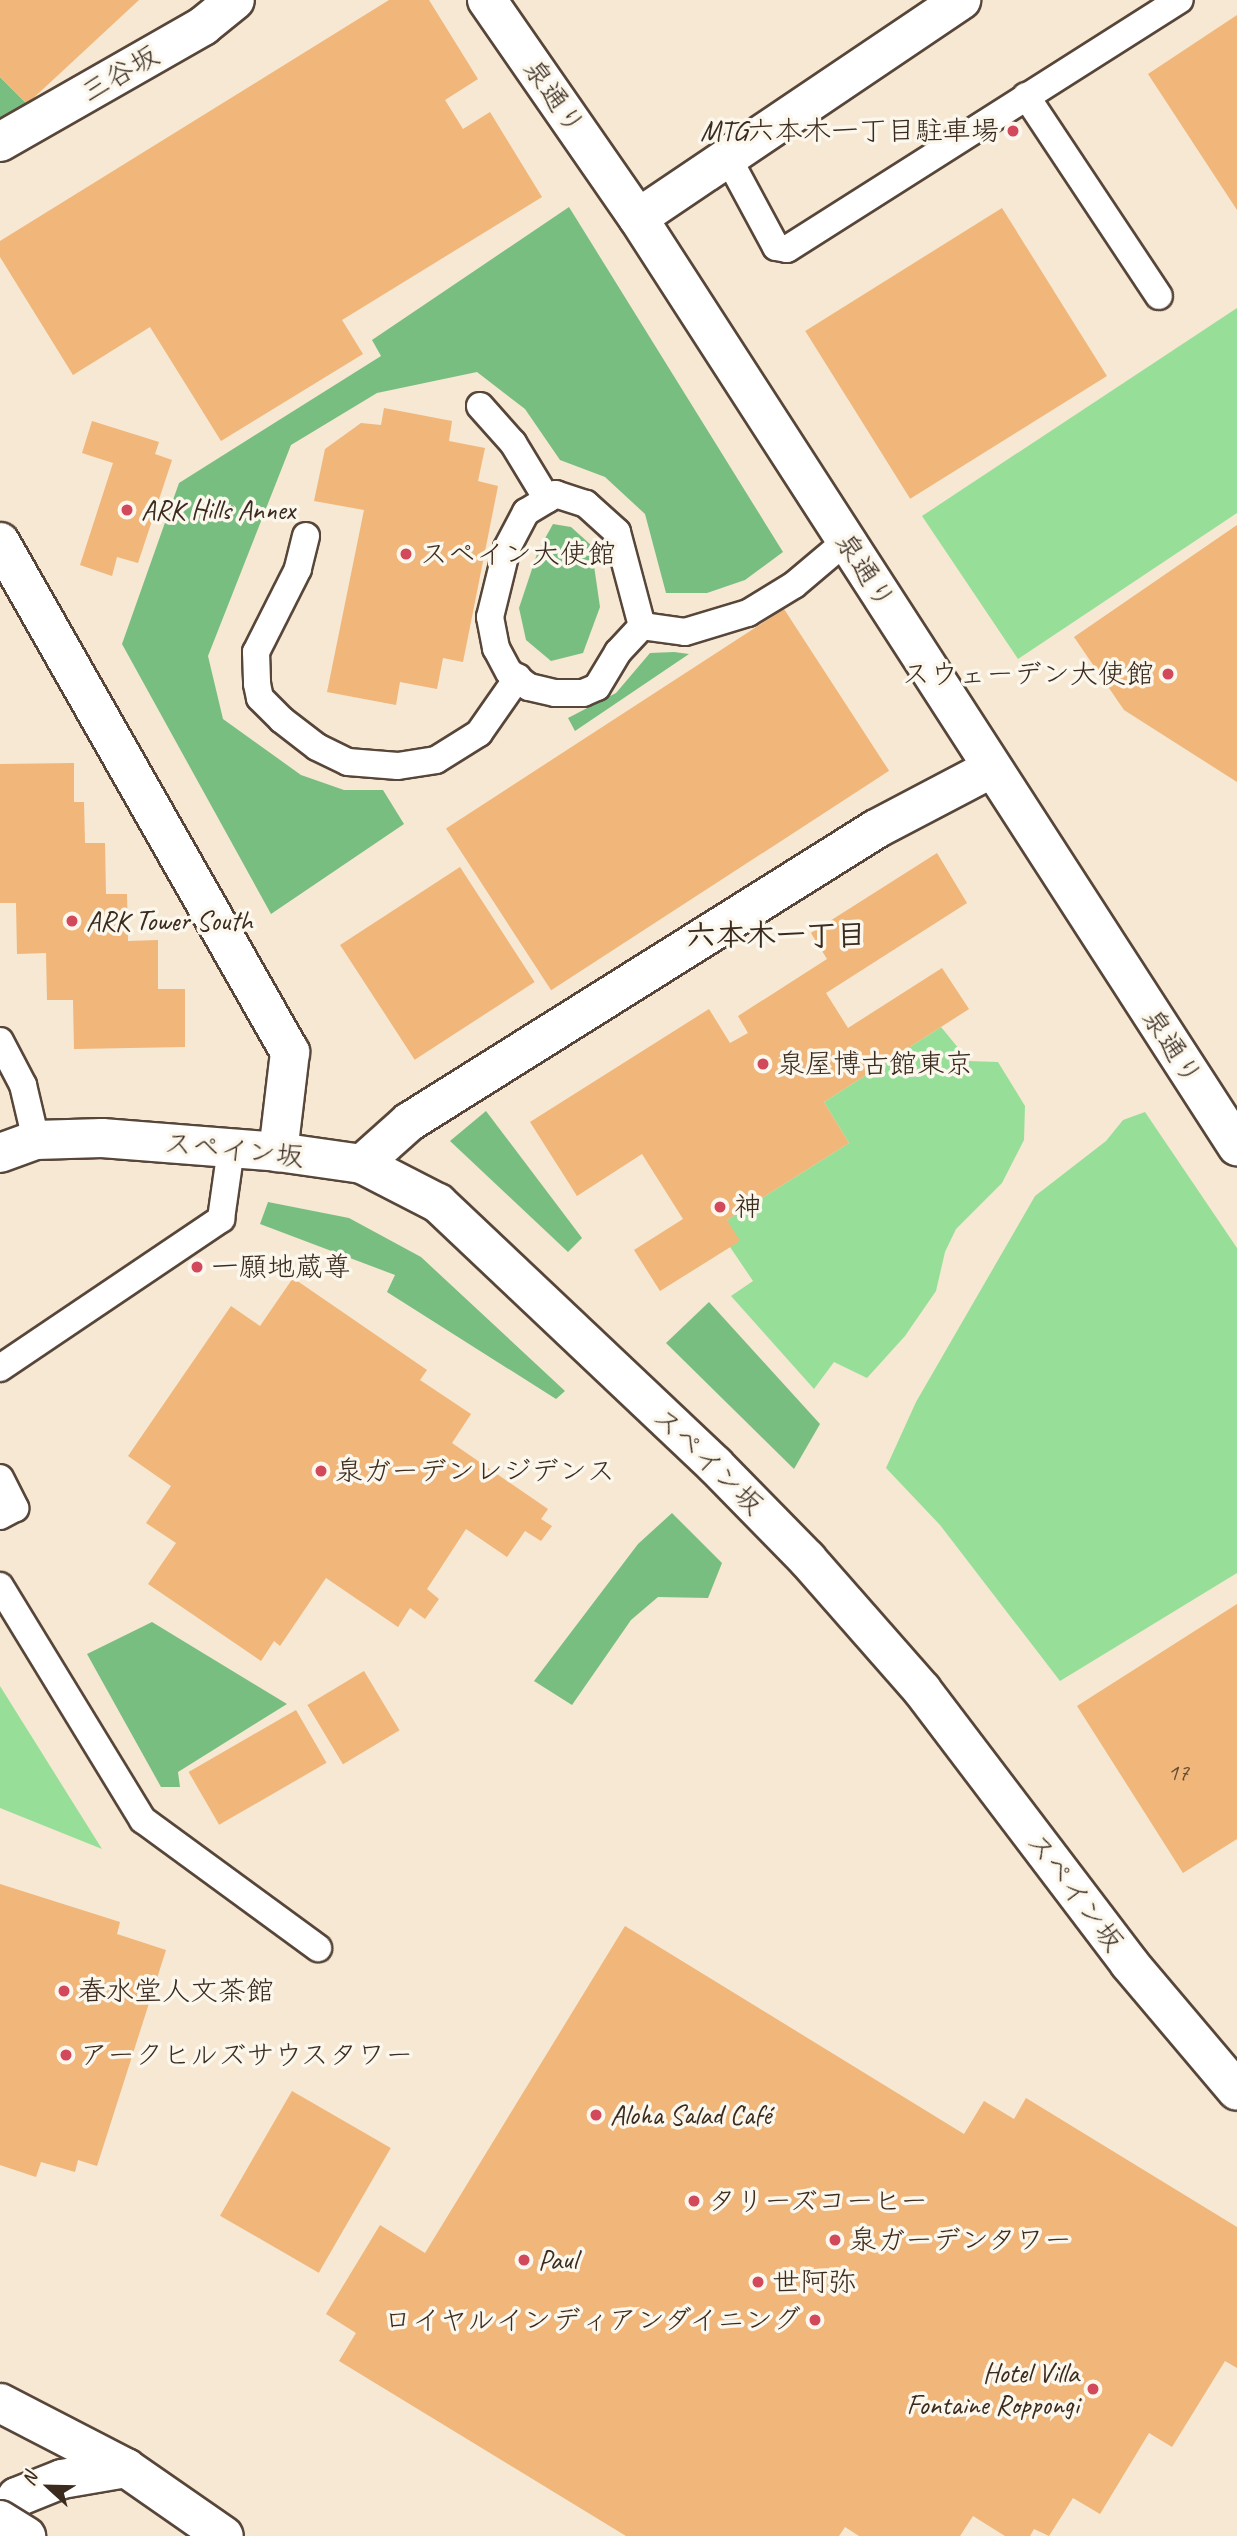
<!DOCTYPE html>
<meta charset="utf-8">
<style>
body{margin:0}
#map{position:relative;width:1237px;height:2536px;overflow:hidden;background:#f6e8d2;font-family:Caveat,"Klee One",sans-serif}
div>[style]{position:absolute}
.green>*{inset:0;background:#97df99}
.forest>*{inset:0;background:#79be81}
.building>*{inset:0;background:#f0b67a;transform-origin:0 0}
.roads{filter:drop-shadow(2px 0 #574639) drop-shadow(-2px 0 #574639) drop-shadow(0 2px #574639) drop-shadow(0 -2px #574639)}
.lane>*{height:26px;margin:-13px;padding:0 13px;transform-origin:13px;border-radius:13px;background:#fff}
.street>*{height:38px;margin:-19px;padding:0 19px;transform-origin:19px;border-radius:19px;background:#fff}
.secondary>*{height:38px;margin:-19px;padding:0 19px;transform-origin:19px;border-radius:19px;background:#fff}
.bridges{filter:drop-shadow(2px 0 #574639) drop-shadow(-2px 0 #574639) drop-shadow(0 2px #574639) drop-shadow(0 -2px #574639)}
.highway-bridge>*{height:38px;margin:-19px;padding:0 19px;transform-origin:19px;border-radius:19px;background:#fff}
.dots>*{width:19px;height:19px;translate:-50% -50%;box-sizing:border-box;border:4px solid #fbf7ec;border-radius:50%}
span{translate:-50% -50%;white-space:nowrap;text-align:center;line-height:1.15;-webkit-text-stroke:7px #fbf7ec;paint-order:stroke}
.number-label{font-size:24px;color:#684d35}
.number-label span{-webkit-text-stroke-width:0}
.street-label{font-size:28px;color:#3b2a1e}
.poi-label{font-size:28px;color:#3b2a1e}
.right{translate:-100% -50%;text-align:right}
.left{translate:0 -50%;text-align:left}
.neighbourhood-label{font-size:30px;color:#3b2a1e;font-weight:700}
.north{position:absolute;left:14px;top:2452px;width:70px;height:70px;-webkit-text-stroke:5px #fbf7ec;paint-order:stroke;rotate:292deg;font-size:19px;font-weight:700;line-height:28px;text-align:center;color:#3b2a1e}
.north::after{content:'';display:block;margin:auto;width:24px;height:32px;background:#3b2a1e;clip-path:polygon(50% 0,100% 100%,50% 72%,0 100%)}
</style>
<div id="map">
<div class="green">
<i style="clip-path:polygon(1237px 308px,1237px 513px,1018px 659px,922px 516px)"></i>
<i style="clip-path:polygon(941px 1027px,969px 1061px,998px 1062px,1025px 1106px,1024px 1140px,1002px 1183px,956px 1229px,945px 1252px,936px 1291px,905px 1336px,867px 1378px,834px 1362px,814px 1389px,731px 1296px,753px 1281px,730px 1247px,727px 1220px,849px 1143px,824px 1102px)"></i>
<i style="clip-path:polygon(1145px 1112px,1237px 1248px,1237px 1573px,1060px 1681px,940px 1525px,886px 1468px,916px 1402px,1035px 1196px,1106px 1141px,1123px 1120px)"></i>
<i style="clip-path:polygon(0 1686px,102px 1849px,0 1808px)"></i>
</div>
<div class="forest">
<i style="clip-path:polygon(0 77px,27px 104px,0 120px)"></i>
<i style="clip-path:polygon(569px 207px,783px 552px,745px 580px,707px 593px,666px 593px,645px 514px,605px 477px,560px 460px,525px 409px,477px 372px,377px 393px,291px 445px,208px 656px,223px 719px,301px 775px,344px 790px,383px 790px,404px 824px,271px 914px,122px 644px,179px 483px,381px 356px,372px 340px)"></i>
<i style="clip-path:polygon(553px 524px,571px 527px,591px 545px,600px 607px,583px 653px,551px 661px,526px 640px,519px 608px,538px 551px)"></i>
<i style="clip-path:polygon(674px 652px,689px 654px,575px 731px,568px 718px,616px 693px,650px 653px)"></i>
<i style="clip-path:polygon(486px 1111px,582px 1238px,568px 1252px,450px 1141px)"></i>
<i style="clip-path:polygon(268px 1202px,349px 1218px,421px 1257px,565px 1391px,556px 1399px,387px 1292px,395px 1275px,260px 1224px)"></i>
<i style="clip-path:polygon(709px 1302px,820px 1424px,794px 1469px,666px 1343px)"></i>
<i style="clip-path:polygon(672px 1513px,722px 1563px,708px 1598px,658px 1597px,631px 1620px,572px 1705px,534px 1681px,638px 1544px)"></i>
<i style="clip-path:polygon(152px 1622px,287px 1704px,178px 1772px,180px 1787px,161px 1787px,87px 1654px)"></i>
</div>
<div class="building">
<i style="clip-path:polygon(0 0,139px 0,27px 104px,0 77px)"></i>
<i style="clip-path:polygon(389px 0,429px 0,478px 79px,445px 100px,463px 129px,490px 112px,542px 197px,342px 320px,363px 354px,221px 441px,150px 327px,73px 375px,0 257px,0 241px)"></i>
<i style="clip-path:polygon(1237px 15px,1237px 210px,1148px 74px)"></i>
<i style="left:1002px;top:208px;width:198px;height:232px;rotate:58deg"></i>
<i style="clip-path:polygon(384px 408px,452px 421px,449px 441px,485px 448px,478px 481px,498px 486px,463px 662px,443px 658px,437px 689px,400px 682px,396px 705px,327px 692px,364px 510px,314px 501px,325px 449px,361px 423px,381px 425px)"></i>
<i style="clip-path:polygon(92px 421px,159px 442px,155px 454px,172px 460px,138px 563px,117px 557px,112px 576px,80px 565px,113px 463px,82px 453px)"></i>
<i style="clip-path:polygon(1237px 525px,1237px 782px,1124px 710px,1074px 637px)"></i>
<i style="left:784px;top:609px;width:193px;height:403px;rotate:57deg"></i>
<i style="clip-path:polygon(74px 763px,74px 802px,84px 802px,85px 843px,105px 843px,106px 894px,127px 894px,128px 941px,158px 940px,158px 989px,185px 989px,185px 1047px,74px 1049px,73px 1000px,47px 1000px,46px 953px,17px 954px,16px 903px,0 903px,0 764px)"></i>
<i style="clip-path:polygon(937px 853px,967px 903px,826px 993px,848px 1028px,942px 968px,969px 1009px,824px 1102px,849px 1143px,727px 1220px,740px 1241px,660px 1291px,634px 1250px,683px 1219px,642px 1154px,577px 1196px,530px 1122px,709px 1009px,730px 1043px,748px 1033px,738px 1016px,827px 959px,811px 933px)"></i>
<i style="left:460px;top:867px;width:137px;height:143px;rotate:57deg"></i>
<i style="clip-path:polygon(293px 1278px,427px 1370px,420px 1380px,471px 1414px,452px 1443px,548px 1509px,541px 1519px,552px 1526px,541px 1541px,525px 1531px,507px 1557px,466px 1529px,427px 1589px,439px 1599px,425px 1619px,410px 1608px,398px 1627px,326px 1578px,280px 1646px,274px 1641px,261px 1661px,148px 1584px,176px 1543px,146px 1523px,171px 1486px,128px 1456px,231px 1306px,260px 1326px)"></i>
<i style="clip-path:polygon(1237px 1604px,1237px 1839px,1183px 1873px,1077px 1706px)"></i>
<i style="left:364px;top:1671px;width:69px;height:66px;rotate:59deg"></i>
<i style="left:296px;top:1710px;width:61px;height:124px;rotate:60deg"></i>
<i style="clip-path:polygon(0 1884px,120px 1922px,117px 1934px,166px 1950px,97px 2166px,78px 2160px,75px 2172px,41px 2162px,36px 2177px,0 2165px)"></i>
<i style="clip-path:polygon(625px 1926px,964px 2134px,984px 2101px,1014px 2119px,1026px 2098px,1237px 2227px,1237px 2368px,1225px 2361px,1172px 2447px,1149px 2433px,1100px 2514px,1073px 2498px,1049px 2536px,1034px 2529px,1030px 2536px,1005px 2536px,973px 2516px,960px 2536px,859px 2536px,845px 2527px,839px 2536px,626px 2536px,339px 2361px,356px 2333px,326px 2314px,380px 2225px,425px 2253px)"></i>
<i style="left:292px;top:2091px;width:114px;height:144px;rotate:30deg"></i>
</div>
<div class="roads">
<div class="lane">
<i style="left:1026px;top:96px;width:240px;rotate:56.4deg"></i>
<i style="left:727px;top:156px;width:103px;rotate:61.7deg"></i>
<i style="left:776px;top:247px;width:11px;rotate:10deg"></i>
<i style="left:787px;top:249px;width:465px;rotate:-32.4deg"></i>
<i style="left:480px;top:406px;width:50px;rotate:48.3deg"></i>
<i style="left:513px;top:443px;width:66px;rotate:58.7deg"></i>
<i style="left:306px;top:536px;width:34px;rotate:104deg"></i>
<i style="left:298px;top:569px;width:93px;rotate:116.8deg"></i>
<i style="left:256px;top:652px;width:32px;rotate:88deg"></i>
<i style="left:257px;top:684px;width:14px;rotate:78deg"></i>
<i style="left:260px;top:698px;width:31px;rotate:45deg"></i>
<i style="left:282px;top:720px;width:44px;rotate:37.6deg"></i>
<i style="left:317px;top:747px;width:34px;rotate:26deg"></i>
<i style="left:348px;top:762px;width:50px;rotate:4.6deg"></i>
<i style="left:398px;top:766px;width:38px;rotate:-9deg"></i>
<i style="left:436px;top:760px;width:51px;rotate:-32.1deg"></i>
<i style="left:479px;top:733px;width:68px;rotate:-55.1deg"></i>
<i style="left:642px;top:626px;width:97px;rotate:-104.9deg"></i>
<i style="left:617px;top:532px;width:42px;rotate:-137.9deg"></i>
<i style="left:586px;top:504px;width:32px;rotate:-162deg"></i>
<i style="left:556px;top:494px;width:35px;rotate:149deg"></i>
<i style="left:526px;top:512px;width:41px;rotate:117.8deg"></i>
<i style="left:507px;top:548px;width:71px;rotate:103.8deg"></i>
<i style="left:490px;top:617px;width:32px;rotate:79deg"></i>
<i style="left:496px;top:648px;width:27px;rotate:62deg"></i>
<i style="left:509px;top:672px;width:25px;rotate:37deg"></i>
<i style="left:529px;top:687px;width:27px;rotate:13deg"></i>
<i style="left:555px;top:693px;width:28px"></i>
<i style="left:583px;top:693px;width:15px;rotate:-23deg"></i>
<i style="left:597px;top:687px;width:41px;rotate:-59deg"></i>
<i style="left:618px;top:652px;width:35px;rotate:-47deg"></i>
<i style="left:642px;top:626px;width:43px;rotate:7.9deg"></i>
<i style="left:685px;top:632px;width:66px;rotate:-16.8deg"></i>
<i style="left:748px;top:613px;width:54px;rotate:-31.3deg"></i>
<i style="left:794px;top:585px;width:68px;rotate:-40.2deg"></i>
<i style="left:0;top:1041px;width:50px;rotate:62.4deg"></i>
<i style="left:23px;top:1085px;width:57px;rotate:76.7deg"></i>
<i style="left:0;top:1368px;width:267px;rotate:-34deg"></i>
<i style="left:221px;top:1219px;width:71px;rotate:-81.9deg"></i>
<i style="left:0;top:1478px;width:34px;rotate:63deg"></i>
<i style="left:15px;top:1508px;width:17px;rotate:152deg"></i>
<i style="left:0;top:1586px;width:274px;rotate:58.6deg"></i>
<i style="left:143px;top:1820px;width:217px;rotate:36.2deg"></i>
</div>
<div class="street">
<i style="left:638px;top:218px;width:390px;rotate:-34deg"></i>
<i style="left:362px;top:1164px;width:63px;rotate:-41.8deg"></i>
<i style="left:409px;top:1122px;width:551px;rotate:-32.1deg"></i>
<i style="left:876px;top:829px;width:131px;rotate:-27.7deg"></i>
</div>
<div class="secondary">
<i style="left:487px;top:0;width:265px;rotate:55.3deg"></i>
<i style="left:638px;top:218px;width:1105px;rotate:57.16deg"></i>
<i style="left:0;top:142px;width:234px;rotate:-29.7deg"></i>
<i style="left:203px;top:26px;width:41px;rotate:-39.1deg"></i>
<i style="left:0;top:542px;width:587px;rotate:60.38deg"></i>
<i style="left:290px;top:1052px;width:101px;rotate:96.8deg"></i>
<i style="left:0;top:1153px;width:38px;rotate:-20deg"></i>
<i style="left:36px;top:1140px;width:66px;rotate:-1.7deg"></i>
<i style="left:102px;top:1138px;width:177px;rotate:4.5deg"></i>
<i style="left:278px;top:1152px;width:85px;rotate:8.1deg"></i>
<i style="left:362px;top:1164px;width:85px;rotate:27.2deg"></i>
<i style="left:438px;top:1203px;width:381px;rotate:43.4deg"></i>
<i style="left:715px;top:1465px;width:132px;rotate:45.6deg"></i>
<i style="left:807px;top:1559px;width:174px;rotate:48.7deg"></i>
<i style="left:922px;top:1690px;width:343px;rotate:52.8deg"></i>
<i style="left:1129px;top:1963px;width:167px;rotate:49.8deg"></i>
<i style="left:0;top:2403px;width:142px;rotate:27.3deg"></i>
<i style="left:126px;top:2468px;width:119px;rotate:34.8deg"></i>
<i style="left:0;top:2523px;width:31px;rotate:-57deg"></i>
<i style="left:17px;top:2497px;width:48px;rotate:-21.8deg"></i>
<i style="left:62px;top:2479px;width:65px;rotate:-9.8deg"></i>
</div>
</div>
<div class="bridges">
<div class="highway-bridge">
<i style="left:0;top:2520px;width:31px;rotate:32deg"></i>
</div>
</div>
<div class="dots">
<i style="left:1013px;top:131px;background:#d1495b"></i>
<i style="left:127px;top:510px;background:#d1495b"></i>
<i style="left:406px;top:554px;background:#d1495b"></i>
<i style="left:1168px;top:674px;background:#d1495b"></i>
<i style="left:72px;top:921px;background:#d1495b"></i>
<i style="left:763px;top:1064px;background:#d1495b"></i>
<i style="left:720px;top:1207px;background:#d1495b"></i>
<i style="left:197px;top:1267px;background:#d1495b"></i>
<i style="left:321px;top:1471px;background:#d1495b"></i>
<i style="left:64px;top:1991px;background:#d1495b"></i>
<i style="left:66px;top:2055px;background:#d1495b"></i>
<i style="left:596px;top:2115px;background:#d1495b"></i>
<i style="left:694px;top:2201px;background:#d1495b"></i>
<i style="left:835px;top:2240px;background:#d1495b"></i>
<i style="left:524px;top:2260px;background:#d1495b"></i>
<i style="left:758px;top:2282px;background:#d1495b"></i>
<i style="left:815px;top:2320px;background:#d1495b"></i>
<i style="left:1093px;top:2389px;background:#d1495b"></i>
</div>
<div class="number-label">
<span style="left:1178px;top:1773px">17</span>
</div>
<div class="street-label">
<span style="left:120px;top:74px;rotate:-30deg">三谷坂</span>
<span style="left:554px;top:97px;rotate:55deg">泉通り</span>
<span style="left:865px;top:571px;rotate:57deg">泉通り</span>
<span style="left:1172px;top:1047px;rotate:57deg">泉通り</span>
<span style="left:234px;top:1150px;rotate:6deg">スペイン坂</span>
<span style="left:708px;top:1461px;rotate:44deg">スペイン坂</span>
<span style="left:1075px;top:1892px;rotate:53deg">スペイン坂</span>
</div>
<div class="poi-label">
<span class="right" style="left:999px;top:131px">MTG六本木一丁目駐車場</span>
<span class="left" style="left:141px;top:510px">ARK Hills Annex</span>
<span class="left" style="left:420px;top:554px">スペイン大使館</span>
<span class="right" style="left:1154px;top:674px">スウェーデン大使館</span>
<span class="left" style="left:86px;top:921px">ARK Tower South</span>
<span class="left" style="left:777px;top:1064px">泉屋博古館東京</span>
<span class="left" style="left:734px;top:1207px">神</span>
<span class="left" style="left:211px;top:1267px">一願地蔵尊</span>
<span class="left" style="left:335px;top:1471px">泉ガーデンレジデンス</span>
<span class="left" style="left:78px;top:1991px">春水堂人文茶館</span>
<span class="left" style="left:80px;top:2055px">アークヒルズサウスタワー</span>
<span class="left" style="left:610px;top:2115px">Aloha Salad Café</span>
<span class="left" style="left:708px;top:2201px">タリーズコーヒー</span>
<span class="left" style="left:849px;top:2240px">泉ガーデンタワー</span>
<span class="left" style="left:538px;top:2260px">Paul</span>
<span class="left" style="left:772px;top:2282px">世阿弥</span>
<span class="right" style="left:801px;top:2320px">ロイヤルインディアンダイニング</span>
<span class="right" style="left:1079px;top:2389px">Hotel Villa<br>Fontaine Roppongi</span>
</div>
<div class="neighbourhood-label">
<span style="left:776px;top:935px">六本木一丁目</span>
</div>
<div class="north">N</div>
</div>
